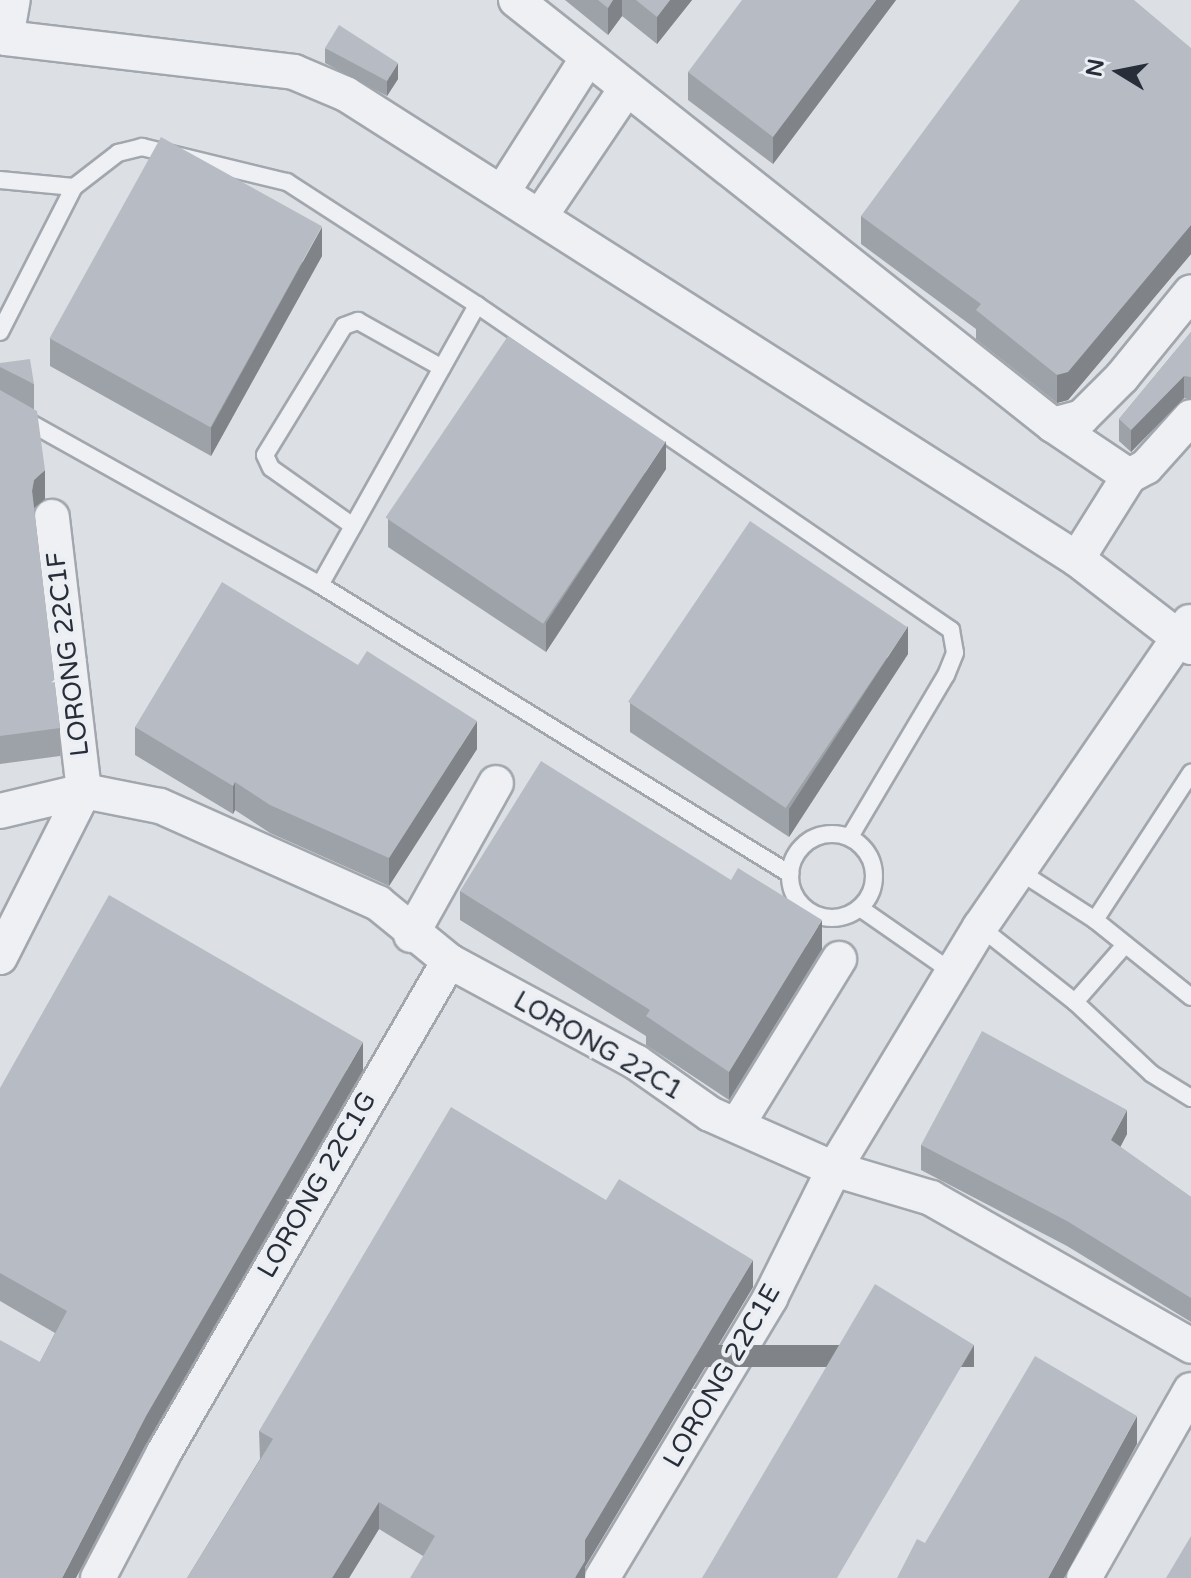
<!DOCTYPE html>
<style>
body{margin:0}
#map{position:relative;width:1191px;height:1578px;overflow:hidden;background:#dce0e5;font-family:"Varela Round",sans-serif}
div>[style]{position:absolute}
.roads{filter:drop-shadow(2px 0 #a2a7ae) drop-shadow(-2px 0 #a2a7ae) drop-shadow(0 2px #a2a7ae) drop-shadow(0 -2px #a2a7ae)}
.lane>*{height:16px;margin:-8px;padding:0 8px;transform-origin:8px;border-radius:8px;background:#eef0f4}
.lane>.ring{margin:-8px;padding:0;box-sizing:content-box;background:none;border:16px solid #eef0f4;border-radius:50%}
.street>*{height:34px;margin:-17px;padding:0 17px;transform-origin:17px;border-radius:17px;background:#eef0f4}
.wall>*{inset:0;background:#9da2a9}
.shaded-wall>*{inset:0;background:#808489;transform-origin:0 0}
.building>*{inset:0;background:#b7bcc4;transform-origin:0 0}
span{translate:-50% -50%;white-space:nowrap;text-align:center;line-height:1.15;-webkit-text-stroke:8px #ebeef3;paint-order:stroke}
.street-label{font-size:26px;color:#282e39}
.north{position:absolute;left:1079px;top:32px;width:80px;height:80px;-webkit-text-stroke:6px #ebeef3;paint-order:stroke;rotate:280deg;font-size:22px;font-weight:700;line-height:32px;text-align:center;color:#282e39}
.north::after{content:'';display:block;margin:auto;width:28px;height:36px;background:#282e39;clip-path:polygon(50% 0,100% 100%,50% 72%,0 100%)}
</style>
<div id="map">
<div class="roads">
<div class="lane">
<i style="left:0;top:180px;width:74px;rotate:5.4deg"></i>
<i style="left:0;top:332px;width:163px;rotate:-63deg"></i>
<i style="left:74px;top:187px;width:56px;rotate:-37.7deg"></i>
<i style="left:118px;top:153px;width:25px;rotate:-14deg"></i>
<i style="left:142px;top:147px;width:149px;rotate:13.6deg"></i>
<i style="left:287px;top:182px;width:226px;rotate:32.9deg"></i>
<i style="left:477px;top:305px;width:575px;rotate:34.44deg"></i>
<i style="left:951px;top:630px;width:23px;rotate:80deg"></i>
<i style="left:955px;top:653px;width:24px;rotate:112deg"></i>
<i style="left:946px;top:675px;width:188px;rotate:120.7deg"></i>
<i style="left:0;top:406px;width:367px;rotate:29.2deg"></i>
<i style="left:320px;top:585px;width:552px;rotate:31.59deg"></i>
<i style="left:353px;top:526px;width:100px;rotate:-144.7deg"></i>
<i style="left:271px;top:468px;width:14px;rotate:-115deg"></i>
<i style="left:265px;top:455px;width:151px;rotate:-58.5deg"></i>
<i style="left:344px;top:326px;width:15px;rotate:-20deg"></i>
<i style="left:358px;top:321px;width:96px;rotate:29.2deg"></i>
<i style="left:320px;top:585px;width:321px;rotate:-60.7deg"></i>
<i class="ring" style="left:790px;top:834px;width:68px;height:68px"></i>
<i style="left:1016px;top:869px;width:94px;rotate:32.8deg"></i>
<i style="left:1095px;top:920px;width:123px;rotate:38.7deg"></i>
<i style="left:860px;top:908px;width:112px;rotate:34.8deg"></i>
<i style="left:1095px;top:920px;width:176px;rotate:-56.9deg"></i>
<i style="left:980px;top:927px;width:121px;rotate:38.3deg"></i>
<i style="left:1075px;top:1002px;width:74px;rotate:-48.8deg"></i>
<i style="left:1075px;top:1002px;width:105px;rotate:43.1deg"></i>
<i style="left:1152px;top:1074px;width:46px;rotate:31.6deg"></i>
</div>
<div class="street">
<i style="left:516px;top:0;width:685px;rotate:38.36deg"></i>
<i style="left:1053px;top:425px;width:92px;rotate:33.9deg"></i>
<i style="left:1129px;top:476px;width:19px;rotate:-28deg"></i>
<i style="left:1146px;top:467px;width:67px;rotate:-48deg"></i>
<i style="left:0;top:37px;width:6px;rotate:9deg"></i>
<i style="left:6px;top:38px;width:39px;rotate:-80deg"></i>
<i style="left:6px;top:38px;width:290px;rotate:6.7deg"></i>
<i style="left:294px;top:72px;width:56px;rotate:22.9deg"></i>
<i style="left:346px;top:94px;width:866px;rotate:32.46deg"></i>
<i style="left:1077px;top:559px;width:144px;rotate:37.7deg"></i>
<i style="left:503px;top:191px;width:156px;rotate:-57.5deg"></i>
<i style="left:541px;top:215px;width:152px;rotate:-56deg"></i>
<i style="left:1053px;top:425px;width:30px;rotate:-15deg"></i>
<i style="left:1082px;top:417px;width:57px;rotate:-45deg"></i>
<i style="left:1122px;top:377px;width:109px;rotate:-50.9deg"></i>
<i style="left:1077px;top:559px;width:98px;rotate:-57.9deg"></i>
<i style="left:0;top:811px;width:86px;rotate:-13.4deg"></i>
<i style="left:84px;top:791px;width:77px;rotate:11.2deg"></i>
<i style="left:160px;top:806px;width:239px;rotate:24deg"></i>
<i style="left:378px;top:903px;width:92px;rotate:39.2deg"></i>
<i style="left:449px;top:961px;width:213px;rotate:28.4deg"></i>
<i style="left:636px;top:1062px;width:90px;rotate:35.1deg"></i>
<i style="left:710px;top:1114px;width:136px;rotate:23.9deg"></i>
<i style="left:834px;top:1169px;width:101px;rotate:16.6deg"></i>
<i style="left:931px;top:1198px;width:299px;rotate:29.6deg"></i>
<i style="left:411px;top:935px;width:174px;rotate:-60.8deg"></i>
<i style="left:0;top:957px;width:186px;rotate:-63.2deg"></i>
<i style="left:84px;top:791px;width:276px;rotate:-96.7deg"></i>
<i style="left:737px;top:1125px;width:195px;rotate:-58.4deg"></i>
<i style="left:98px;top:1578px;width:140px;rotate:-62.3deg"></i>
<i style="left:163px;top:1454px;width:570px;rotate:-59.88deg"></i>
<i style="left:602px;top:1578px;width:327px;rotate:-59deg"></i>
<i style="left:770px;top:1298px;width:144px;rotate:-63.6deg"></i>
<i style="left:834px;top:1169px;width:283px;rotate:-58.9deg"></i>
<i style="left:980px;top:927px;width:370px;rotate:-55.5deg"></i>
<i style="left:1084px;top:1578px;width:216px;rotate:-60.4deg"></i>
</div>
</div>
<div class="wall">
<i style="clip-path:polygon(565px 0,692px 0,657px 44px,622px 16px,608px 35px)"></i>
<i style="clip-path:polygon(896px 0,773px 164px,688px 100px,688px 72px)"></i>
<i style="clip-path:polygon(325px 48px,398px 79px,387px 96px,325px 63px)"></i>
<i style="clip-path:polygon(1191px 48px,1191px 254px,1068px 400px,1057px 403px,976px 339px,976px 329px,861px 244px,861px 216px)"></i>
<i style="clip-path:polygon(322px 256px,211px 456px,50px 366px,50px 338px)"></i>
<i style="clip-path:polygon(1191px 332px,1191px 400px,1184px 398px,1131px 452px,1119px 441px,1119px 419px)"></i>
<i style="clip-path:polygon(0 363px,34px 384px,34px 409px,45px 499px,34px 508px,60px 728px,60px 756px,0 764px)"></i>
<i style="clip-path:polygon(666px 469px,546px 652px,388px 547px,388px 519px)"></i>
<i style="clip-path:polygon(908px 654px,789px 837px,630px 732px,630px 703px)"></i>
<i style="clip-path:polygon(135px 727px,477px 749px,389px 886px,270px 833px,235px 810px,233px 814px,135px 755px)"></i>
<i style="clip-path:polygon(460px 891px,822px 949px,729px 1100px,646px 1045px,646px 1036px,460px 920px)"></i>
<i style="clip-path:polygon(363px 1070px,146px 1444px,40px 1362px,55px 1333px,0 1301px,0 1088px)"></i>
<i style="clip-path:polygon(1127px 1134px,1120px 1147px,1191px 1197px,1191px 1322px,1067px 1246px,921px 1170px,921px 1145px)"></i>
<i style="clip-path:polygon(753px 1287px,585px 1567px,585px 1578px,423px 1556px,379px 1529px,349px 1578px,187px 1578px,260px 1459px,259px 1431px)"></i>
</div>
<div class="shaded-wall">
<i style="clip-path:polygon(613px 0,622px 0,622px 16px,608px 35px,608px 8px)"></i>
<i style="clip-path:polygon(670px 0,692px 0,657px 44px,657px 17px)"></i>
<i style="clip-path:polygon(876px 0,896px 0,773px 164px,773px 137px)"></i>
<i style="clip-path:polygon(398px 63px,398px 79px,387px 96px,387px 81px)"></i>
<i style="clip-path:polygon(1191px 225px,1191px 254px,1068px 400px,1057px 403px,1057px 375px)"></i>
<i style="clip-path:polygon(322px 227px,322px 256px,211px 456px,211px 428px)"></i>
<i style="clip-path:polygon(1184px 376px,1184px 398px,1131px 452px,1131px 430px)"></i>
<i style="clip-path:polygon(666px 441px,666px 469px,546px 652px,546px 623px)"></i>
<i style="clip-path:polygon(45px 470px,45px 499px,34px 508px,32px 491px,34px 480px)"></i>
<i style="clip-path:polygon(908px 626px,908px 654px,789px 837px,789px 809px)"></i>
<i style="clip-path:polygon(477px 721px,477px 749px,389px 886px,389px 858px)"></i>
<i style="clip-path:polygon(235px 782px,235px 810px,233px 814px,233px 786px)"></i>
<i style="clip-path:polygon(822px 920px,822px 949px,729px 1100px,729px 1072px)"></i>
<i style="clip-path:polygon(363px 1042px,363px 1070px,146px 1444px,76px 1578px,62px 1578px,146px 1416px)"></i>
<i style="clip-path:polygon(1127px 1110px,1127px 1134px,1111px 1165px,1111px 1140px)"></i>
<i style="clip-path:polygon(753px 1260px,753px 1287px,585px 1567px,585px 1578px,575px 1578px,585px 1540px)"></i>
<i style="left:974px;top:1345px;width:22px;height:270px;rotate:90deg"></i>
<i style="clip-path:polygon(1137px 1416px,1137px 1444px,1064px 1578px,1048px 1578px)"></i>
<i style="clip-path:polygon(379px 1502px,379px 1529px,349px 1578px,332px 1578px)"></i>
</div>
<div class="building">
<i style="clip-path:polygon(598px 0,613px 0,608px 8px)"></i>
<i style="clip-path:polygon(636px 0,670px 0,657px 17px)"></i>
<i style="clip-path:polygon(742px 0,876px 0,773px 137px,688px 72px)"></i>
<i style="clip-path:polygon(1020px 0,1134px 0,1191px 48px,1191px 225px,1068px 372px,1057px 375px,976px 310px,981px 304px,861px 216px)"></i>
<i style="clip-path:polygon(339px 25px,398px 63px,387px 81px,325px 48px)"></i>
<i style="left:161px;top:137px;width:184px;height:230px;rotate:29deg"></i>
<i style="clip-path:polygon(1191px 332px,1191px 377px,1184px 376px,1131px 430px,1119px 419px)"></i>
<i style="left:508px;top:336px;width:190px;height:219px;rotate:34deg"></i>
<i style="clip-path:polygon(30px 359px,34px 384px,0 367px,0 363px)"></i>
<i style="clip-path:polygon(0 390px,37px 411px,45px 470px,34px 480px,32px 491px,60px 728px,0 736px)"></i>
<i style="left:750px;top:521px;width:190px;height:218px;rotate:34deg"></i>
<i style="clip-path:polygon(222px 582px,358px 665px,367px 651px,477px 721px,389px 858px,270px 805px,235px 782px,233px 786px,135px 727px)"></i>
<i style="clip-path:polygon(541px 761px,731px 880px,738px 868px,822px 920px,729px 1072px,646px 1016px,650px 1010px,460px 891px)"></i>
<i style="clip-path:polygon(109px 895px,363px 1042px,146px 1416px,62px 1578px,0 1578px,0 1340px,40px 1362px,67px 1311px,0 1273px,0 1088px)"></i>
<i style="clip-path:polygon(982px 1031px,1127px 1110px,1111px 1140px,1191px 1197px,1191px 1298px,1067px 1221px,921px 1145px)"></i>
<i style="clip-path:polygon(451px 1107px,606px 1200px,619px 1179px,753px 1260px,585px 1540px,585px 1561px,575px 1578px,410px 1578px,435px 1536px,379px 1502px,332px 1578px,187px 1578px,273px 1439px,259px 1431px)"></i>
<i style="clip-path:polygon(875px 1284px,974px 1345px,837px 1578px,702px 1578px)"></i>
<i style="clip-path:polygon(1035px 1356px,1137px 1416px,1048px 1578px,897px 1578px,917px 1539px,925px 1543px)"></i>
<i style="clip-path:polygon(1191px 1536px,1191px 1578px,1166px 1578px)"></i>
</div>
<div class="street-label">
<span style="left:68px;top:654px;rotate:-97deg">LORONG 22C1F</span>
<span style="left:598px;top:1046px;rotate:30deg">LORONG 22C1</span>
<span style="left:317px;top:1185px;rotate:-60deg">LORONG 22C1G</span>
<span style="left:722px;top:1376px;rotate:-60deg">LORONG 22C1E</span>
</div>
<div class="north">N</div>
</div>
